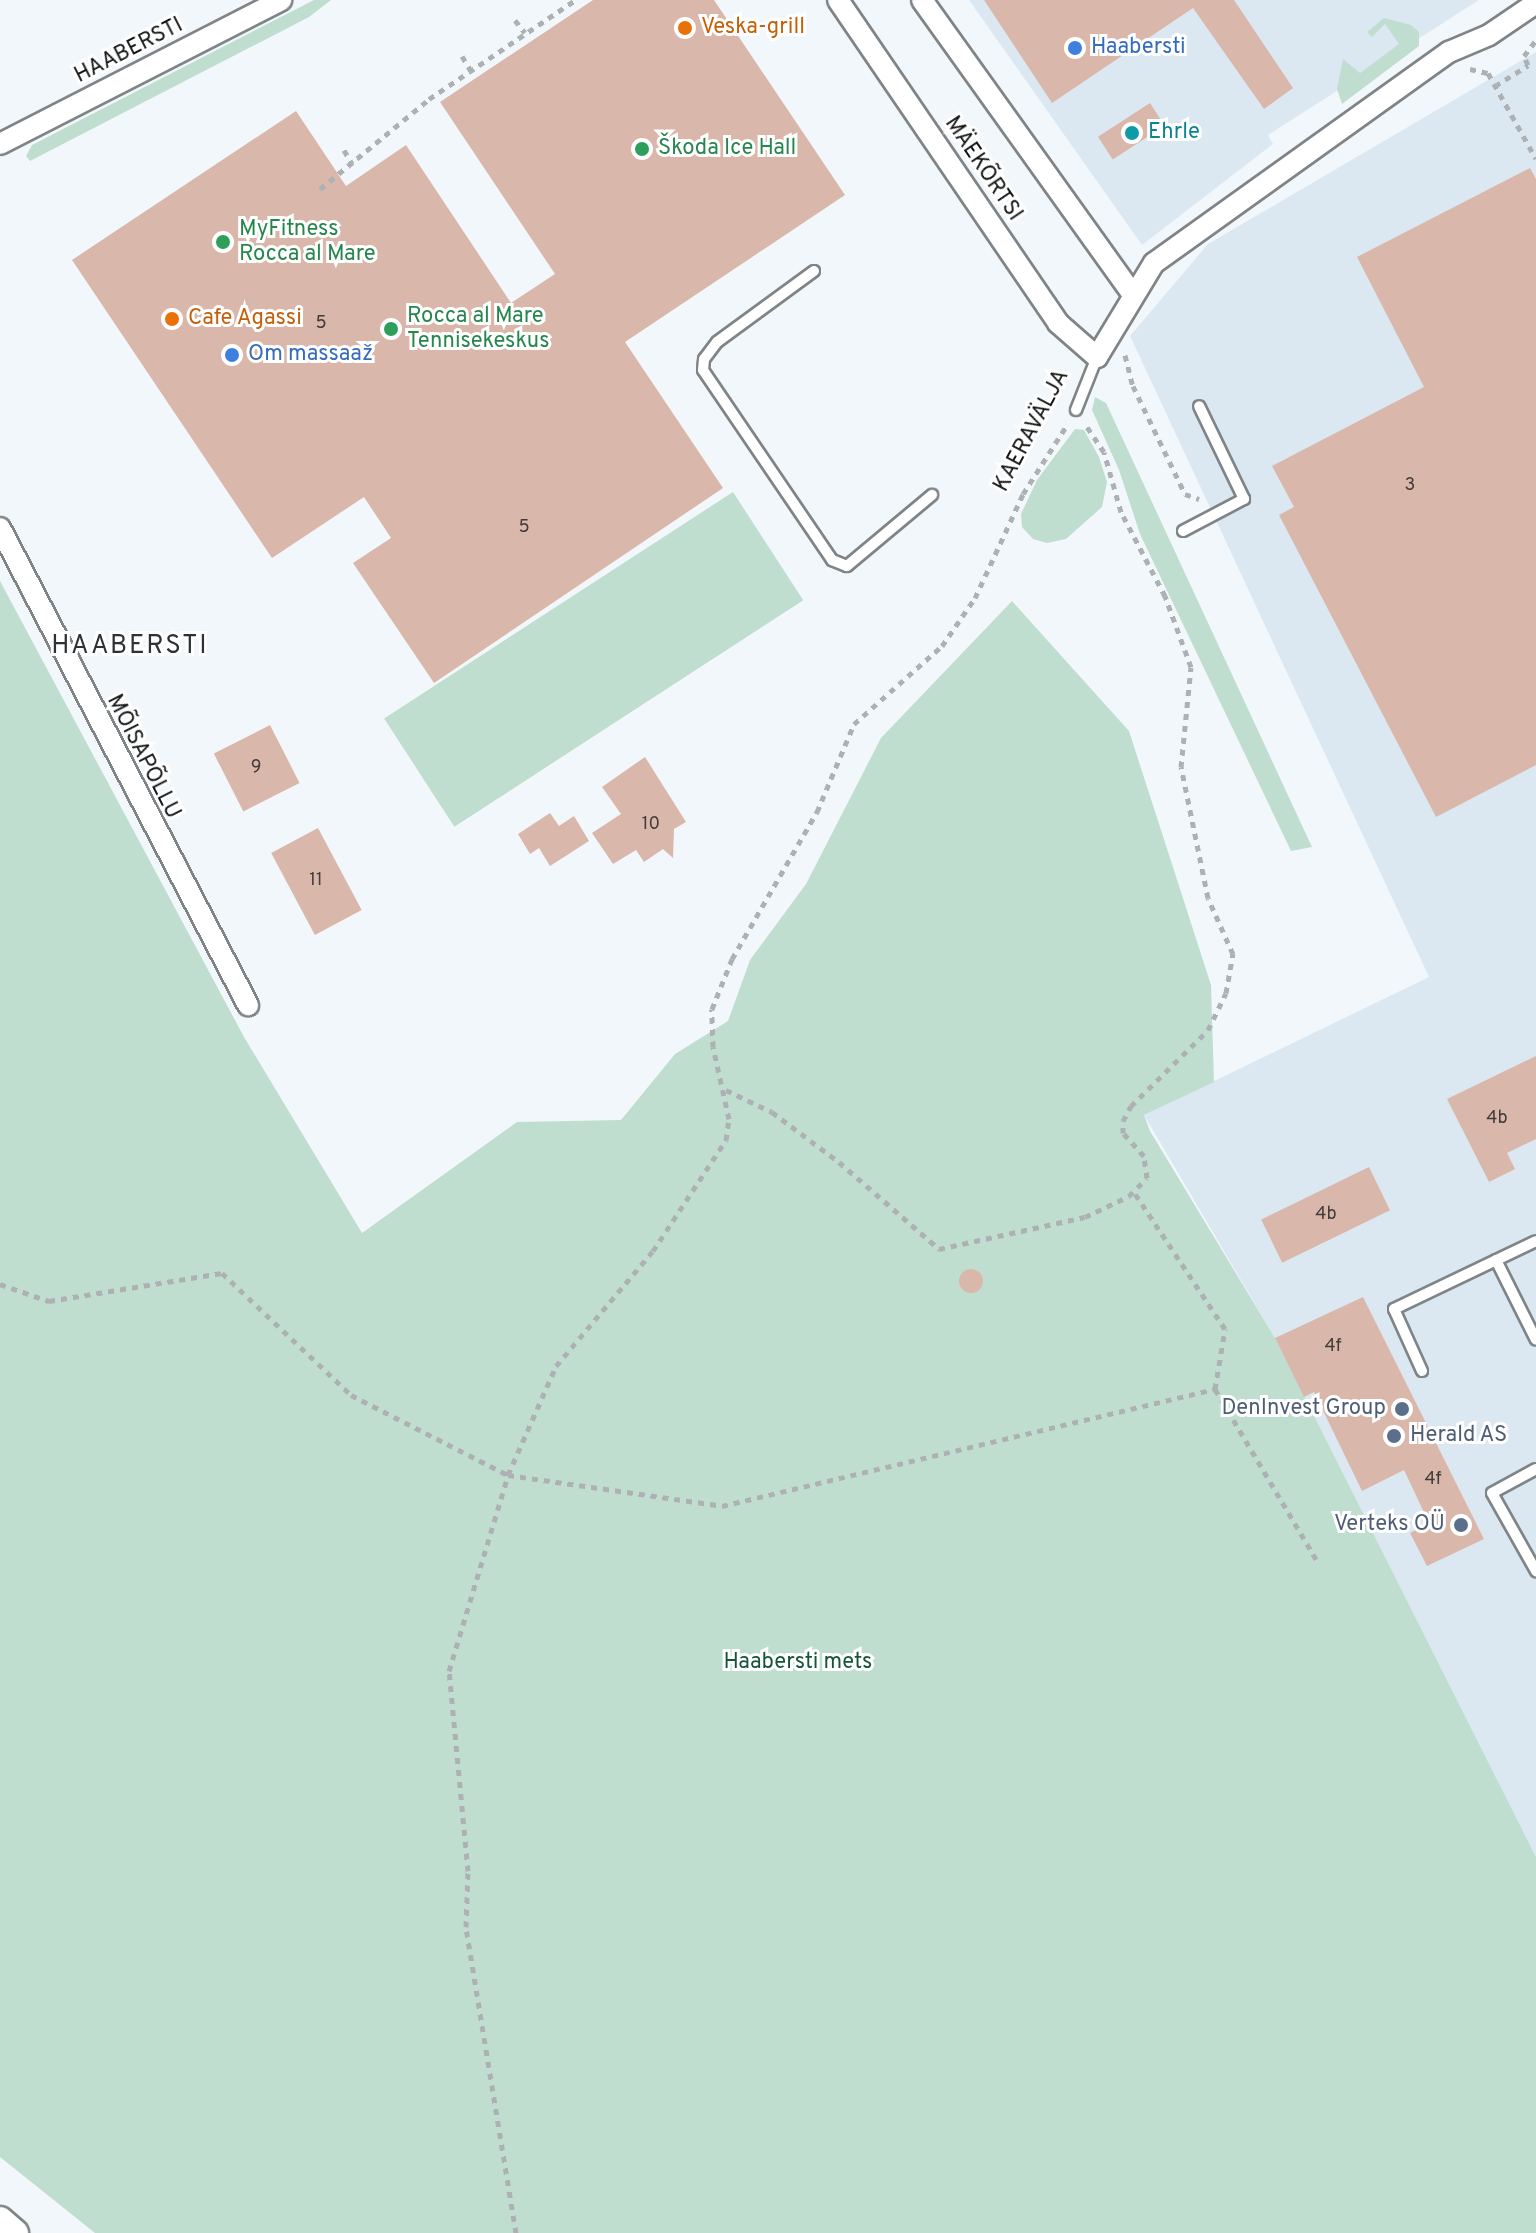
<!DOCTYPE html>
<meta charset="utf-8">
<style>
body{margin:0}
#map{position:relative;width:1536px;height:2233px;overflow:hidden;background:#f2f7fb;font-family:Overpass,sans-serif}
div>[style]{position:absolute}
.built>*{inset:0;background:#dce8f1}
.green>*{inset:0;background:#c0decf;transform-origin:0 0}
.building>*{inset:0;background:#d9b7ab;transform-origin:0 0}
.round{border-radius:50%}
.path>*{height:5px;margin-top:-2.5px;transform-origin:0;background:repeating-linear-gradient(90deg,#adb1b4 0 6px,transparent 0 12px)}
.roads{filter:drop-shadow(2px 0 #7f8487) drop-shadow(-2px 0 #7f8487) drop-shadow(0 2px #7f8487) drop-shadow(0 -2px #7f8487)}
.service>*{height:10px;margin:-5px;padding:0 5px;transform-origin:5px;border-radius:5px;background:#fff}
.minor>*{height:20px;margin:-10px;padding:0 10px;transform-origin:10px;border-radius:10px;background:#fff}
.tertiary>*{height:26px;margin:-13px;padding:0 13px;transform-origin:13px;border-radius:13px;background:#fff}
.dots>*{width:22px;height:22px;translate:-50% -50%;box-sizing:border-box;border:4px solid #fff;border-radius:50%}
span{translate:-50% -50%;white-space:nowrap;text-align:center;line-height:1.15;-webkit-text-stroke:6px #fff;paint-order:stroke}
.number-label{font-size:18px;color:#423b39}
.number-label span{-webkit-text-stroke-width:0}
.food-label{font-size:22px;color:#c56008}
.left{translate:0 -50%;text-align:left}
.shop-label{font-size:22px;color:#366cbe}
.street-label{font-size:22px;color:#101213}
.culture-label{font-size:22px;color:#0d838f}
.leisure-label{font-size:22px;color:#27864d}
.service-label{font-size:22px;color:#4e5e75}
.right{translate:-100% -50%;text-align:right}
.park-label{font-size:22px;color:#17543c}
.quarter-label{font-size:26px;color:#2e3235;letter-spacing:2px}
</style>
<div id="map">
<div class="built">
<i style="clip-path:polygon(969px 0,1479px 0,1268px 135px,1273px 144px,1142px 245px)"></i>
<i style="clip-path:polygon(1536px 52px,1536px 1857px,1275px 1338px,1144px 1115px,1429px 977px,1130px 336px,1208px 244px)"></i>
</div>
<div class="green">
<i style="clip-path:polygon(314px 0,331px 0,309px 17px,30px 161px,26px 156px,32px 145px)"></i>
<i style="clip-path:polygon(1384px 18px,1411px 25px,1419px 32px,1419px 46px,1342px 104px,1337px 89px,1343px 59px,1360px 73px,1399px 44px,1385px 24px,1372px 37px,1367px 32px)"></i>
<i style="clip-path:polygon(1095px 397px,1106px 403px,1312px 847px,1291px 851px,1140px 534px,1119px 470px,1092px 410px)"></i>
<i style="clip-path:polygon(1075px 429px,1084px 430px,1099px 457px,1107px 482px,1102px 507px,1066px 539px,1047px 543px,1033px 539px,1022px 527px,1021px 514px,1037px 480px)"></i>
<i style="left:733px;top:492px;width:129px;height:416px;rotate:57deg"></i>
<i style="clip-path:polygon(0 581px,244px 1037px,362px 1233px,517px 1122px,621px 1120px,675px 1054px,728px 1021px,750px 960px,806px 884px,881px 738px,1012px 601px,1129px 731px,1211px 985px,1214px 1082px,1144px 1115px,1150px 1131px,1275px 1338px,1536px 1857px,1536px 2233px,95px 2233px,0 2157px)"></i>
</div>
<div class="building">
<i style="clip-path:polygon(593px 0,714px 0,845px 195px,625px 342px,723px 488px,434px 683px,353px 563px,391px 538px,364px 497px,272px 558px,72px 260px,296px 111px,346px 186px,406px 145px,511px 303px,555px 274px,440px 102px)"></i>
<i style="clip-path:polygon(984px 0,1234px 0,1293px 88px,1264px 109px,1193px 8px,1052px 103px)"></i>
<i style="left:1150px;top:103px;width:27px;height:62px;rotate:57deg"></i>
<i style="clip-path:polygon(1530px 168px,1536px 179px,1536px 765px,1436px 817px,1279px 515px,1294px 507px,1272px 466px,1424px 387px,1357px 257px)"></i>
<i style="left:270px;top:725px;width:65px;height:63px;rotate:63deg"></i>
<i style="clip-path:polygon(645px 757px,686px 822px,674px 829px,673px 858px,663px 849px,644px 862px,636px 850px,613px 864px,592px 833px,621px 814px,602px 787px)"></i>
<i style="clip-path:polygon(550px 813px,559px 826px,574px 816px,589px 841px,550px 866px,539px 848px,530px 854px,518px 834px)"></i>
<i style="left:318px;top:828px;width:93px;height:53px;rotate:62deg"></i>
<i style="clip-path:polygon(1536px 1056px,1536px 1139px,1507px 1153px,1515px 1169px,1489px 1182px,1447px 1099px)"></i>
<i style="left:1369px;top:1167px;width:48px;height:120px;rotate:64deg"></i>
<i class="round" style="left:959px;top:1269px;width:24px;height:24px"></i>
<i style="clip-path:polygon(1363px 1297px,1484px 1539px,1427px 1566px,1410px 1533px,1429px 1523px,1404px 1470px,1362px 1491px,1314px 1392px,1304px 1397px,1275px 1338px)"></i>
</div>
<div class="path">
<i style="left:515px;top:20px;width:16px;rotate:52deg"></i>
<i style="left:462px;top:56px;width:17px;rotate:59deg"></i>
<i style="left:1470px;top:69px;width:18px;rotate:13deg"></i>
<i style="left:1488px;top:73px;width:98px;rotate:60.8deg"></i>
<i style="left:1495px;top:86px;width:39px;rotate:-32deg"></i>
<i style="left:1528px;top:65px;width:10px;rotate:-114deg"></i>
<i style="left:1524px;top:56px;width:20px;rotate:-53deg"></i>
<i style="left:344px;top:150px;width:16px;rotate:60deg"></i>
<i style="left:320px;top:189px;width:141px;rotate:-39.5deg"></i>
<i style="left:429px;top:99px;width:176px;rotate:-34.1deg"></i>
<i style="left:1125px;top:355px;width:32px;rotate:76deg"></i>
<i style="left:1133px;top:386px;width:120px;rotate:64.3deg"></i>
<i style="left:1185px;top:494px;width:15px;rotate:20deg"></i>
<i style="left:726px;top:1090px;width:51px;rotate:25.6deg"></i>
<i style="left:772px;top:1112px;width:84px;rotate:36.7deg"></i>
<i style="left:839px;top:1162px;width:133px;rotate:41deg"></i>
<i style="left:939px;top:1249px;width:149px;rotate:-12.4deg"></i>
<i style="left:1085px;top:1217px;width:49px;rotate:-25.5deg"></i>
<i style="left:1129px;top:1196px;width:25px;rotate:-45deg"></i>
<i style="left:1147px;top:1178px;width:22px;rotate:-98deg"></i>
<i style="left:1144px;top:1156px;width:31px;rotate:-132deg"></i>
<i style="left:1123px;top:1133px;width:12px;rotate:-90deg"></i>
<i style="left:1123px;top:1121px;width:17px;rotate:-62deg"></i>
<i style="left:1131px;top:1106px;width:108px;rotate:-44.6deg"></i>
<i style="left:1208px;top:1030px;width:41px;rotate:-64.1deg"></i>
<i style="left:1226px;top:993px;width:40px;rotate:-80deg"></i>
<i style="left:1233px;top:954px;width:61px;rotate:-114.1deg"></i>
<i style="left:1208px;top:898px;width:134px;rotate:-101.6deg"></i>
<i style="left:1181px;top:767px;width:100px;rotate:-84.3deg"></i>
<i style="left:1191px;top:667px;width:76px;rotate:-110.1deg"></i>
<i style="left:1165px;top:596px;width:95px;rotate:-117.6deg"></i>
<i style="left:1121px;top:512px;width:62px;rotate:-105.8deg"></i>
<i style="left:1104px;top:452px;width:34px;rotate:-124deg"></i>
<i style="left:0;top:1284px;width:52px;rotate:19.1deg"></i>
<i style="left:49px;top:1301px;width:175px;rotate:-9.2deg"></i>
<i style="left:222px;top:1273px;width:178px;rotate:43.4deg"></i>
<i style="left:351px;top:1395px;width:176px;rotate:27deg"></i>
<i style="left:508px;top:1475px;width:216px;rotate:8.2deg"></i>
<i style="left:722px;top:1506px;width:507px;rotate:-13.35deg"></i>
<i style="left:1215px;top:1389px;width:61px;rotate:-80.5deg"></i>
<i style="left:1225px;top:1329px;width:164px;rotate:-123.6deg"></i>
<i style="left:1215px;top:1389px;width:198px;rotate:59.3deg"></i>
<i style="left:516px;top:2233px;width:310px;rotate:-99.3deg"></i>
<i style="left:466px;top:1927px;width:56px;rotate:-88deg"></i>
<i style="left:468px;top:1871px;width:201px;rotate:-95.4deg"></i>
<i style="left:449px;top:1671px;width:205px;rotate:-73.2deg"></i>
<i style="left:508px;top:1475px;width:119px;rotate:-66.2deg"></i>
<i style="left:556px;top:1366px;width:150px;rotate:-49.9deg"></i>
<i style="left:653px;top:1251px;width:133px;rotate:-56.7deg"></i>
<i style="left:726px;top:1140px;width:21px;rotate:-82deg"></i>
<i style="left:729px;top:1119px;width:74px;rotate:-102.5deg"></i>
<i style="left:713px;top:1047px;width:38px;rotate:-92deg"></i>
<i style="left:712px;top:1009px;width:54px;rotate:-68.2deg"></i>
<i style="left:732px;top:959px;width:170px;rotate:-60deg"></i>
<i style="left:817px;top:812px;width:95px;rotate:-67.2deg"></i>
<i style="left:854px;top:724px;width:118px;rotate:-41.6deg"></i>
<i style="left:942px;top:646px;width:58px;rotate:-55.5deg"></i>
<i style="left:975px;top:598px;width:115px;rotate:-65.2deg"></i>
<i style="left:1023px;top:494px;width:82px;rotate:-57.5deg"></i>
</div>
<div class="roads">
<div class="service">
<i style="left:814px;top:271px;width:120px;rotate:143.8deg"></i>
<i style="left:717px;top:342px;width:21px;rotate:127deg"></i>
<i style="left:704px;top:359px;width:11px;rotate:95deg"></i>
<i style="left:703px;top:370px;width:230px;rotate:55.8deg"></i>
<i style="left:832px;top:560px;width:16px;rotate:22deg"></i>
<i style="left:847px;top:566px;width:111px;rotate:-39.9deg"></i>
<i style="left:1076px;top:410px;width:57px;rotate:-68.4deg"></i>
<i style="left:1183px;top:531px;width:69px;rotate:-27.7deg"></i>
<i style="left:1244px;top:499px;width:103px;rotate:-115.8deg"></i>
<i style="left:1496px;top:1260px;width:89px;rotate:63.4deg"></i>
<i style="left:1422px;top:1371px;width:68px;rotate:-114.3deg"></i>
<i style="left:1394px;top:1309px;width:157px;rotate:-25.6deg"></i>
<i style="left:1536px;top:1469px;width:50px;rotate:151.4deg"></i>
<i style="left:1492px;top:1493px;width:90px;rotate:60.6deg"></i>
</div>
<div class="minor">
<i style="left:838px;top:0;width:391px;rotate:55.7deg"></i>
<i style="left:1058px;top:323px;width:52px;rotate:41.1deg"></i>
<i style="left:1097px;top:357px;width:110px;rotate:-58.8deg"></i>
<i style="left:1154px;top:263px;width:363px;rotate:-35.6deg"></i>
<i style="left:1449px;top:52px;width:43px;rotate:-23deg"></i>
<i style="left:1489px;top:35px;width:57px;rotate:-34.2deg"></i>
<i style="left:922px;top:0;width:360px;rotate:54.4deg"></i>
<i style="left:0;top:144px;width:316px;rotate:-27.1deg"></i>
<i style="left:0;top:528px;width:538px;rotate:62.53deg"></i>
</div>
<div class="tertiary">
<i style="left:0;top:2220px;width:20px;rotate:41deg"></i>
</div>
</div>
<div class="dots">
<i style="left:685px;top:28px;background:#e8710a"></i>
<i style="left:1075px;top:48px;background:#3f7fe0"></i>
<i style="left:1132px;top:133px;background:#0f9aa8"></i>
<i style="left:642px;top:149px;background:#2e9e5b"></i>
<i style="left:223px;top:242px;background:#2e9e5b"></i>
<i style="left:172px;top:319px;background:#e8710a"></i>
<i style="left:391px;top:329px;background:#2e9e5b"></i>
<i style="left:232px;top:355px;background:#3f7fe0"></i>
<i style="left:1402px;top:1409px;background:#5c6f8a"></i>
<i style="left:1394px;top:1436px;background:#5c6f8a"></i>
<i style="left:1461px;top:1525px;background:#5c6f8a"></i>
</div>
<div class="number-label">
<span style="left:321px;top:324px">5</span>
<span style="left:1410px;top:486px">3</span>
<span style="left:524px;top:528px">5</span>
<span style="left:256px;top:768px">9</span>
<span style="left:651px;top:825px">10</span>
<span style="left:316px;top:881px">11</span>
<span style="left:1497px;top:1119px">4b</span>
<span style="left:1326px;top:1215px">4b</span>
<span style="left:1333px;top:1347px">4f</span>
<span style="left:1433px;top:1480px">4f</span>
</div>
<div class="food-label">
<span class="left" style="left:701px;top:28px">Veska-grill</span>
<span class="left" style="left:188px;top:319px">Cafe Agassi</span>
</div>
<div class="shop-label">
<span class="left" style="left:1091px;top:48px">Haabersti</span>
<span class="left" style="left:248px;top:355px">Om massaaž</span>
</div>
<div class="street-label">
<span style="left:129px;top:51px;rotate:-27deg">HAABERSTI</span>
<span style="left:983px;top:169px;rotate:56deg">MÄEKÕRTSI</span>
<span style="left:1032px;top:431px;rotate:-62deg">KAERAVÄLJA</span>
<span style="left:143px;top:757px;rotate:63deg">MÕISAPÕLLU</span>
</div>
<div class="culture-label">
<span class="left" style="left:1148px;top:133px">Ehrle</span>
</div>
<div class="leisure-label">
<span class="left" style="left:658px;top:149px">Škoda Ice Hall</span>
<span class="left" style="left:239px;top:242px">MyFitness<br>Rocca al Mare</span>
<span class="left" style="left:407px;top:329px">Rocca al Mare<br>Tennisekeskus</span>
</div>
<div class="service-label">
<span class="right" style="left:1386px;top:1409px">DenInvest Group</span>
<span class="left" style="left:1410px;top:1436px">Herald AS</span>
<span class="right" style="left:1445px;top:1525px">Verteks OÜ</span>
</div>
<div class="park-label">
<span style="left:798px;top:1663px">Haabersti mets</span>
</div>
<div class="quarter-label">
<span style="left:130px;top:647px">HAABERSTI</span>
</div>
</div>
